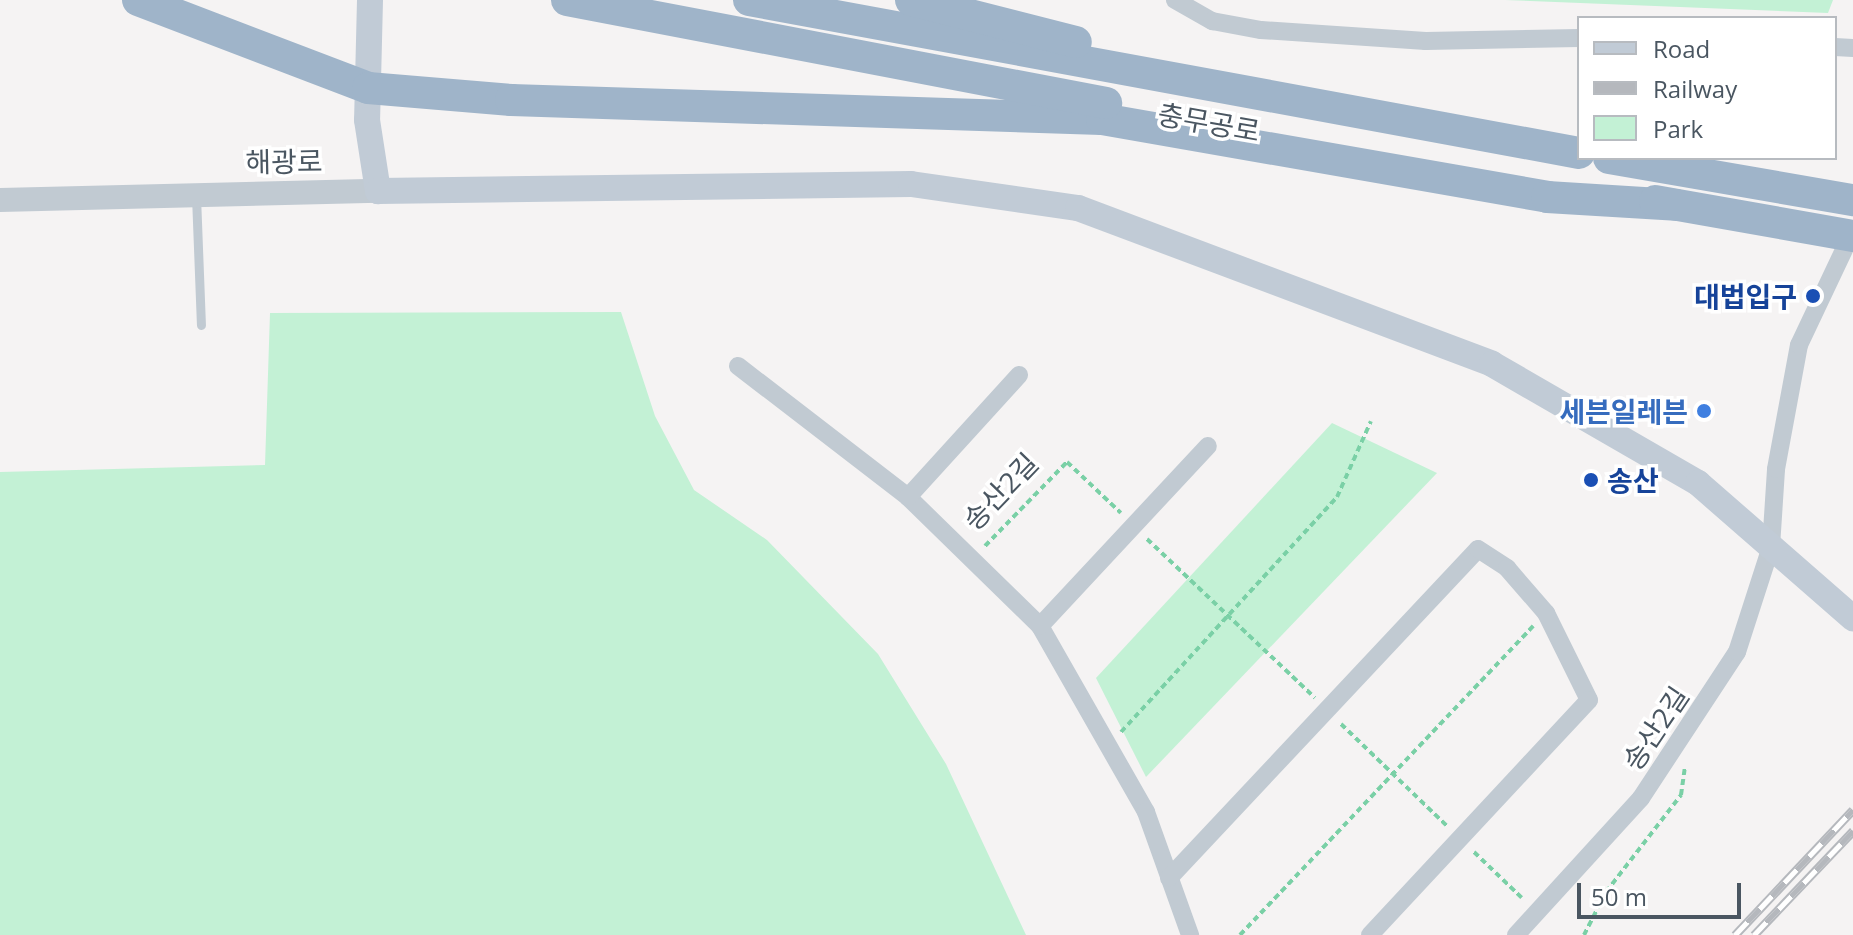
<!DOCTYPE html>
<meta charset="utf-8">
<style>
body{margin:0}
#map{position:relative;width:1853px;height:935px;overflow:hidden;background:#f5f3f3;font-family:"Open Sans","Noto Sans KR",sans-serif}
div>[style]{position:absolute}
.green>*{inset:0;background:#c3f1d5}
.path>*{height:4px;margin-top:-2px;transform-origin:0;background:repeating-linear-gradient(90deg,#7ad0a6 0 6px,transparent 0 10px)}
.service>*{height:9px;margin:-4.5px;padding:0 4.5px;transform-origin:4.5px;border-radius:4.5px;background:#c1cad2}
.minor>*{height:18px;margin:-9px;padding:0 9px;transform-origin:9px;border-radius:9px;background:#c1cad2}
.tertiary>*{height:24px;margin:-12px;padding:0 12px;transform-origin:12px;border-radius:12px;background:#c1cad2}
.secondary>*{height:26px;margin:-13px;padding:0 13px;transform-origin:13px;border-radius:13px;background:#c1cbd6}
.trunk>*{height:32px;margin:-16px;padding:0 16px;transform-origin:16px;border-radius:16px;background:#9fb4c9}
.rail>*{height:9px;margin-top:-4.5px;transform-origin:0;background:repeating-linear-gradient(90deg,#fff 0 18px,#b5b8bd 0 36px);box-sizing:border-box;border-block:2px solid #b5b8bd}
.dots>*{width:22px;height:22px;translate:-50% -50%;box-sizing:border-box;border:4px solid #fff;border-radius:50%}
span{translate:-50% -50%;white-space:nowrap;text-align:center;line-height:1.15;-webkit-text-stroke:7px #fff;paint-order:stroke}
.street-label{font-size:28px;color:#4a5661}
.transit-label{font-size:28px;color:#164399;font-weight:700}
.right{translate:-100% -50%;text-align:right}
.left{translate:0 -50%;text-align:left}
.shop-label{font-size:28px;color:#366cbe;font-weight:700}
.legend{position:absolute;left:1577px;top:16px;width:260px;height:144px;box-sizing:border-box;background:#fff;border:2px solid #b7bbc0;margin:0;padding:10px 14px;list-style:none;font-size:24px;color:#4a5661}
.legend li{display:flex;align-items:center;gap:16px;height:40px}
.legend b{width:40px;border:2px solid #b7bbc0}
.scale{position:absolute;left:1577px;top:883px;width:164px;height:36px;box-sizing:border-box;border:4px solid #4a5661;border-top:0;padding-left:10px;font-size:24px;line-height:28px;white-space:nowrap;color:#4a5661;-webkit-text-stroke:6px #fff;paint-order:stroke}
</style>
<div id="map">
<div class="green">
<i style="clip-path:polygon(1505px 0,1833px 0,1828px 13px)"></i>
<i style="clip-path:polygon(621px 312px,655px 416px,694px 490px,767px 540px,878px 654px,946px 764px,1026px 935px,0 935px,0 472px,265px 465px,270px 313px)"></i>
<i style="clip-path:polygon(1332px 423px,1437px 473px,1146px 777px,1096px 678px)"></i>
</div>
<div class="path">
<i style="left:1147px;top:539px;width:231px;rotate:43.4deg"></i>
<i style="left:985px;top:546px;width:117px;rotate:-45.7deg"></i>
<i style="left:1067px;top:462px;width:74px;rotate:43.4deg"></i>
<i style="left:1341px;top:724px;width:147px;rotate:43.9deg"></i>
<i style="left:1121px;top:732px;width:319px;rotate:-47.4deg"></i>
<i style="left:1337px;top:497px;width:83px;rotate:-65.9deg"></i>
<i style="left:1474px;top:852px;width:66px;rotate:43.8deg"></i>
<i style="left:1240px;top:935px;width:426px;rotate:-46.5deg"></i>
<i style="left:1584px;top:935px;width:48px;rotate:-62.9deg"></i>
<i style="left:1606px;top:892px;width:123px;rotate:-52.3deg"></i>
<i style="left:1681px;top:795px;width:27px;rotate:-82deg"></i>
</div>
<div class="service">
<i style="left:196px;top:196px;width:129px;rotate:87.8deg"></i>
</div>
<div class="minor">
<i style="left:1175px;top:0;width:43px;rotate:29.6deg"></i>
<i style="left:1212px;top:21px;width:50px;rotate:10.4deg"></i>
<i style="left:1261px;top:30px;width:165px;rotate:3.8deg"></i>
<i style="left:1426px;top:41px;width:153px;rotate:-1.1deg"></i>
<i style="left:1835px;top:47px;width:18px;rotate:3deg"></i>
<i style="left:738px;top:366px;width:215px;rotate:37.6deg"></i>
<i style="left:908px;top:497px;width:185px;rotate:44.3deg"></i>
<i style="left:1040px;top:626px;width:214px;rotate:60.3deg"></i>
<i style="left:1146px;top:812px;width:131px;rotate:70.3deg"></i>
<i style="left:908px;top:497px;width:165px;rotate:-47.7deg"></i>
<i style="left:1040px;top:626px;width:246px;rotate:-47deg"></i>
<i style="left:1169px;top:878px;width:451px;rotate:-46.8deg"></i>
<i style="left:1478px;top:549px;width:35px;rotate:33deg"></i>
<i style="left:1507px;top:568px;width:60px;rotate:49.1deg"></i>
<i style="left:1546px;top:613px;width:97px;rotate:63.7deg"></i>
<i style="left:1589px;top:700px;width:321px;rotate:133deg"></i>
<i style="left:1516px;top:935px;width:185px;rotate:-47.6deg"></i>
<i style="left:1641px;top:798px;width:175px;rotate:-56.7deg"></i>
<i style="left:1737px;top:652px;width:110px;rotate:-72.1deg"></i>
<i style="left:1771px;top:547px;width:78px;rotate:-86.3deg"></i>
<i style="left:1776px;top:469px;width:126px;rotate:-79.5deg"></i>
<i style="left:1799px;top:345px;width:126px;rotate:-64.7deg"></i>
</div>
<div class="tertiary">
<i style="left:0;top:200px;width:378px;rotate:-1.4deg"></i>
</div>
<div class="secondary">
<i style="left:370px;top:0;width:120px;rotate:91.4deg"></i>
<i style="left:367px;top:120px;width:72px;rotate:81.2deg"></i>
<i style="left:378px;top:191px;width:533px;rotate:-0.75deg"></i>
<i style="left:911px;top:184px;width:169px;rotate:8.2deg"></i>
<i style="left:1078px;top:208px;width:442px;rotate:20.6deg"></i>
<i style="left:1492px;top:364px;width:238px;rotate:30deg"></i>
<i style="left:1698px;top:483px;width:206px;rotate:41.1deg"></i>
</div>
<div class="trunk">
<i style="left:138px;top:0;width:246px;rotate:20.9deg"></i>
<i style="left:368px;top:88px;width:144px;rotate:4.8deg"></i>
<i style="left:511px;top:100px;width:591px;rotate:1.84deg"></i>
<i style="left:1102px;top:119px;width:452px;rotate:9.9deg"></i>
<i style="left:1547px;top:197px;width:129px;rotate:3.5deg"></i>
<i style="left:567px;top:0;width:549px;rotate:10.82deg"></i>
<i style="left:749px;top:0;width:844px;rotate:10.44deg"></i>
<i style="left:911px;top:0;width:170px;rotate:14.3deg"></i>
<i style="left:1609px;top:158px;width:248px;rotate:9.8deg"></i>
<i style="left:1655px;top:201px;width:201px;rotate:10deg"></i>
</div>
<div class="rail">
<i style="left:1735px;top:935px;width:172px;rotate:-46.7deg"></i>
<i style="left:1754px;top:935px;width:144px;rotate:-46.4deg"></i>
</div>
<div class="dots">
<i style="left:1813px;top:296px;background:#1a4fb4"></i>
<i style="left:1704px;top:411px;background:#3f7fe0"></i>
<i style="left:1591px;top:480px;background:#1a4fb4"></i>
</div>
<div class="street-label">
<span style="left:1209px;top:122px;rotate:10deg">충무공로</span>
<span style="left:284px;top:161px;rotate:-1deg">해광로</span>
<span style="left:1000px;top:491px;rotate:-46deg">송산2길</span>
<span style="left:1655px;top:728px;rotate:-56deg">송산2길</span>
</div>
<div class="transit-label">
<span class="right" style="left:1797px;top:296px">대법입구</span>
<span class="left" style="left:1607px;top:480px">송산</span>
</div>
<div class="shop-label">
<span class="right" style="left:1688px;top:411px">세븐일레븐</span>
</div>
<ul class="legend">
<li><b style="height:10px;background:#c1cbd6"></b>Road</li>
<li><b style="height:10px;background:#b5b8bd"></b>Railway</li>
<li><b style="height:22px;background:#c3f1d5"></b>Park</li>
</ul>
<div class="scale">50 m</div>
</div>
